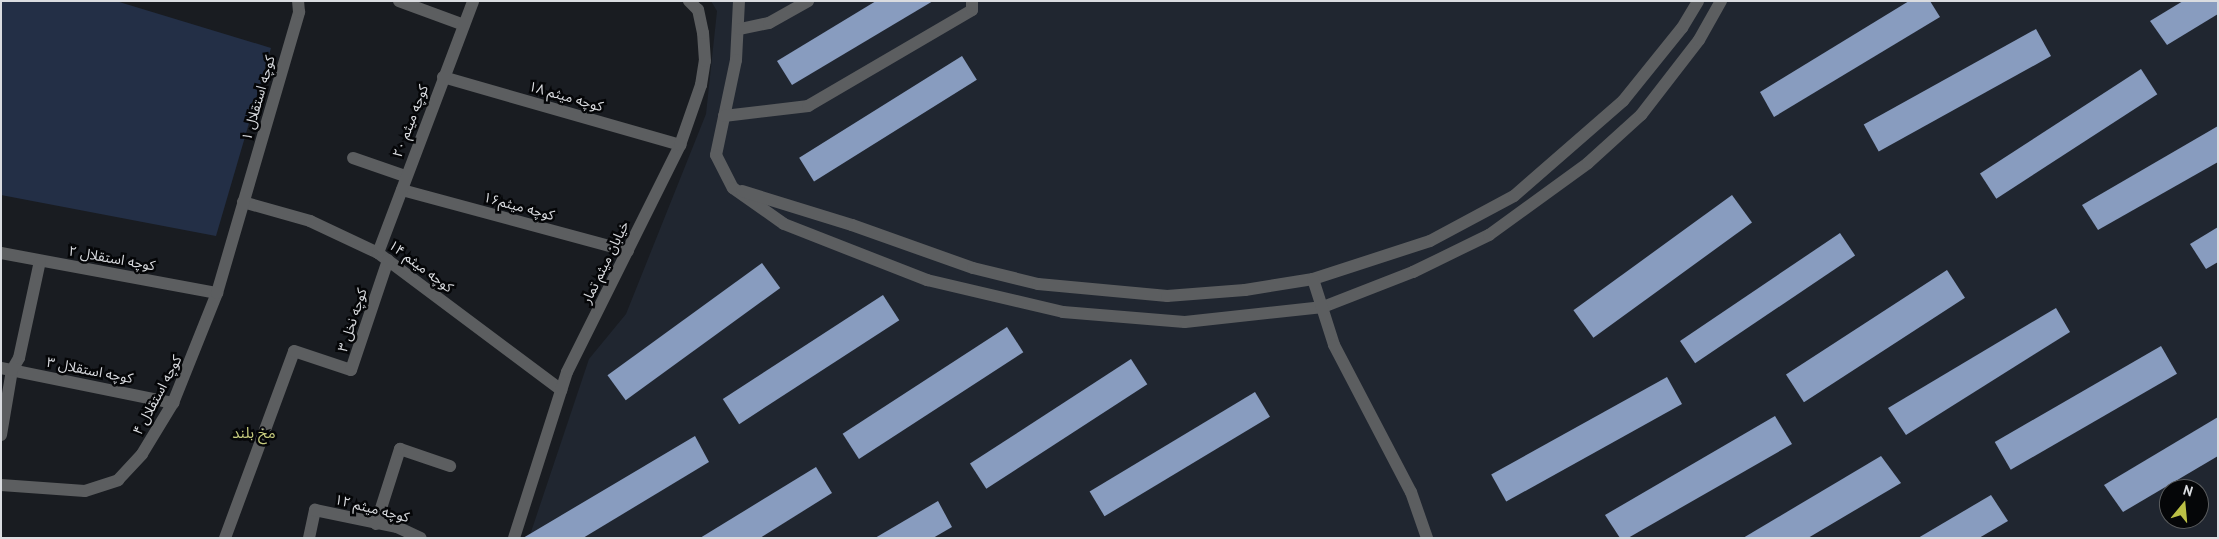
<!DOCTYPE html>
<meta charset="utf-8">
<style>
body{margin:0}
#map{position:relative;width:2219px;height:539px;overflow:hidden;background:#191c21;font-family:"PT Sans","Noto Sans Arabic",sans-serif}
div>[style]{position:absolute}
.built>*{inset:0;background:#202630}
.green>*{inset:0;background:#232f46}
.building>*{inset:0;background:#889cbf;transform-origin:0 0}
.minor>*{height:12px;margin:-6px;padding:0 6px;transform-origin:6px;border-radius:6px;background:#5c5e60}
.tertiary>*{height:12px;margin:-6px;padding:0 6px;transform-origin:6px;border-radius:6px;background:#5c5e60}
span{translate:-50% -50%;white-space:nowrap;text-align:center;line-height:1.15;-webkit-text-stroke:5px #050608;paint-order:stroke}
.street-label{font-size:14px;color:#dadce0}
.neighbourhood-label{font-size:15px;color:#c7cc7e}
.frame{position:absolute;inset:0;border:2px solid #dadce0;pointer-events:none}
.north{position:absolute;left:2159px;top:479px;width:50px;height:50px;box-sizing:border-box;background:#050608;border:1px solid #5a5c5e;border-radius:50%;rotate:17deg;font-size:14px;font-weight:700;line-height:20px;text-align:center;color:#dadce0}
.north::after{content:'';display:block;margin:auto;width:18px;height:22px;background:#bbc045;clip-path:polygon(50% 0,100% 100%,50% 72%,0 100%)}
</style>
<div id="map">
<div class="built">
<i style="clip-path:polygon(evenodd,711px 1px,2218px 1px,2218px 538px,529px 538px,589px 359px,626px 314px,706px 114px,717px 11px,711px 1px,2169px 489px,2199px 489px,2199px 519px,2169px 519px,2169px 489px)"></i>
</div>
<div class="green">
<i style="clip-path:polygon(1px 1px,116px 1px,271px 48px,216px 236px,1px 195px)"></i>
</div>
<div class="building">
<i style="clip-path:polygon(876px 1px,933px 1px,792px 85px,777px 61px)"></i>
<i style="clip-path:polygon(1909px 1px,1930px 1px,1940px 17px,1774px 117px,1760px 92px)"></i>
<i style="clip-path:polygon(2183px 1px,2218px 1px,2218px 14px,2167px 45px,2150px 21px)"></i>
<i style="left:2036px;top:29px;width:31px;height:197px;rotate:61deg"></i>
<i style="left:962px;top:56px;width:28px;height:192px;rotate:58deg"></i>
<i style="left:2141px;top:69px;width:30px;height:192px;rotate:57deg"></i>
<i style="clip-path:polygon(2218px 126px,2218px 162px,2098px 230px,2082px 205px)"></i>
<i style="left:1732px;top:195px;width:34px;height:196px;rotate:54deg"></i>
<i style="clip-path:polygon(2218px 227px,2218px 262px,2206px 269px,2190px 244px)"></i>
<i style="left:1840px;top:233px;width:27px;height:193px;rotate:56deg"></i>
<i style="left:762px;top:263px;width:31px;height:191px;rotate:54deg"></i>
<i style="left:1947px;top:270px;width:33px;height:192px;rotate:57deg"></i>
<i style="left:883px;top:295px;width:30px;height:191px;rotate:57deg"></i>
<i style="clip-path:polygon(2056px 308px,2070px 332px,1906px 435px,1888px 408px)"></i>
<i style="left:1007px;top:327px;width:30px;height:196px;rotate:57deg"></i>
<i style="left:2161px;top:346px;width:32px;height:192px;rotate:60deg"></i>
<i style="left:1131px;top:359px;width:30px;height:192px;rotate:57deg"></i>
<i style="left:1667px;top:377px;width:31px;height:201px;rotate:61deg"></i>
<i style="left:1255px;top:392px;width:29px;height:193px;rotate:59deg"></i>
<i style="clip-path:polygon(1775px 416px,1792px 444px,1628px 538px,1620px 538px,1605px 515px)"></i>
<i style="clip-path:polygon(2218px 417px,2218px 456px,2123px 512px,2104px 485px)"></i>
<i style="clip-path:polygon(695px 436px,709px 462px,583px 538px,523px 538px)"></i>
<i style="clip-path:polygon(1881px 456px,1901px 483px,1808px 538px,1743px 538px)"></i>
<i style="clip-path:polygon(816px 467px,832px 493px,760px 538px,700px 538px)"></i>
<i style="clip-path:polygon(1991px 495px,2008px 521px,1979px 538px,1918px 538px)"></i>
<i style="clip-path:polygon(938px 501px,952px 527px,933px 538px,875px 538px)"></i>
</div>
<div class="minor">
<i style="left:399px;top:1px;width:69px;rotate:20.3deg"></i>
<i style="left:739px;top:1px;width:59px;rotate:92.9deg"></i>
<i style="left:736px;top:60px;width:97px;rotate:101.9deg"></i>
<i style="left:716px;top:155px;width:37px;rotate:63deg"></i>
<i style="left:733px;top:188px;width:62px;rotate:35.2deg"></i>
<i style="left:784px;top:224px;width:154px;rotate:21.4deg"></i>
<i style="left:927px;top:280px;width:140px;rotate:13.2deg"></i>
<i style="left:1063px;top:312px;width:122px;rotate:4.7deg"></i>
<i style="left:1185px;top:322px;width:139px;rotate:-6.2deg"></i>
<i style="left:1323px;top:307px;width:97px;rotate:-21.3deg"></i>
<i style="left:1413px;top:272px;width:85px;rotate:-26deg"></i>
<i style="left:1489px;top:235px;width:122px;rotate:-36deg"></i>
<i style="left:1588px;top:163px;width:72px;rotate:-42.2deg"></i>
<i style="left:1641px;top:115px;width:95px;rotate:-52.3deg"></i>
<i style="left:1699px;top:40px;width:45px;rotate:-60.6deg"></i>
<i style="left:740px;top:29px;width:30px;rotate:-12deg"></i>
<i style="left:769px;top:23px;width:45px;rotate:-29.4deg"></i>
<i style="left:443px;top:77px;width:247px;rotate:16deg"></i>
<i style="left:724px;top:116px;width:85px;rotate:-6.8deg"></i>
<i style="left:808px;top:106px;width:190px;rotate:-30.3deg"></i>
<i style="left:972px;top:10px;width:9px;rotate:-90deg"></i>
<i style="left:353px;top:158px;width:55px;rotate:19.1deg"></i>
<i style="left:402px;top:190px;width:234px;rotate:15.1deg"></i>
<i style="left:742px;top:191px;width:115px;rotate:17.2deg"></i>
<i style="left:852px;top:225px;width:128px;rotate:19.6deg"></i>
<i style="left:973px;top:268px;width:67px;rotate:13.8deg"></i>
<i style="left:1038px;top:284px;width:130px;rotate:5.3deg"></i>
<i style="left:1167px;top:296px;width:78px;rotate:-4.4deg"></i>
<i style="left:1245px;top:290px;width:69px;rotate:-9.2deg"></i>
<i style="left:1313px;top:279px;width:123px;rotate:-18deg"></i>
<i style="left:1430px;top:241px;width:95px;rotate:-28.2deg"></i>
<i style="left:1514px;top:196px;width:145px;rotate:-41.1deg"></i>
<i style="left:1623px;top:101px;width:94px;rotate:-51.1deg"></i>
<i style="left:1682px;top:28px;width:31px;rotate:-59deg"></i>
<i style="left:243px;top:202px;width:70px;rotate:15.8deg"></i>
<i style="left:310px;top:221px;width:75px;rotate:25.2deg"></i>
<i style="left:378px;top:253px;width:229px;rotate:36.8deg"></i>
<i style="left:1px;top:253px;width:220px;rotate:10.5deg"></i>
<i style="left:378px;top:253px;width:269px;rotate:-69.3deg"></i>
<i style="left:1313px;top:279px;width:69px;rotate:72.3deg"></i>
<i style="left:1334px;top:345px;width:166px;rotate:62.4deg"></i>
<i style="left:1411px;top:492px;width:49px;rotate:70.8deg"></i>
<i style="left:1px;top:368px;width:176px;rotate:11.5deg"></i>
<i style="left:1px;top:435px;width:66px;rotate:-80.4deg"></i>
<i style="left:12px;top:370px;width:14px;rotate:-60deg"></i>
<i style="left:19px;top:358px;width:99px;rotate:-77.8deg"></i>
<i style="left:1px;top:485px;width:84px;rotate:4.1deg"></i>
<i style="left:85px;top:491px;width:35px;rotate:-18deg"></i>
<i style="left:118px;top:480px;width:35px;rotate:-47deg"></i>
<i style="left:142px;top:454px;width:60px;rotate:-58.7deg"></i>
<i style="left:173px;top:403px;width:118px;rotate:-68.2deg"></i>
<i style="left:217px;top:293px;width:293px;rotate:-73.7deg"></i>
<i style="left:299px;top:12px;width:11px;rotate:-95deg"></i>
<i style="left:376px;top:524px;width:79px;rotate:-72.3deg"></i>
<i style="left:400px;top:449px;width:53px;rotate:18.8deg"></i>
<i style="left:225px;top:538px;width:199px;rotate:-69.7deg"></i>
<i style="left:294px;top:351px;width:60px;rotate:18.4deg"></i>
<i style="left:351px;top:370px;width:116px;rotate:-71.4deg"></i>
<i style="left:309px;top:538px;width:29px;rotate:-78deg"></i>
<i style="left:315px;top:510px;width:84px;rotate:11.7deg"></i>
<i style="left:397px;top:527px;width:26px;rotate:25deg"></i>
</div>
<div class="tertiary">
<i style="left:514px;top:538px;width:174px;rotate:-72.3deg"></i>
<i style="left:567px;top:372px;width:254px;rotate:-63.5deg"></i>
<i style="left:680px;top:145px;width:64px;rotate:-70.7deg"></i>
<i style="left:701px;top:85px;width:24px;rotate:-81deg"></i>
<i style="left:705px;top:61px;width:28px;rotate:-94deg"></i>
<i style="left:703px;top:33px;width:24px;rotate:-102deg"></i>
<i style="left:698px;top:10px;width:13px;rotate:-135deg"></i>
</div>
<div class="street-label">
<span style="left:566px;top:96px;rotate:16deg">کوچه میثم ۱۸</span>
<span style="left:258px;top:98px;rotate:-74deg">کوچه استقلال ۱</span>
<span style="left:410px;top:121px;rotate:-69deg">کوچه میثم ۲۰</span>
<span style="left:519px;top:206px;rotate:15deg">کوچه میثم۱۶</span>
<span style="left:112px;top:258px;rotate:10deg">کوچه استقلال ۲</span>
<span style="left:605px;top:262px;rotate:-64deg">خیابان میثم تمار</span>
<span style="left:421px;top:266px;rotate:37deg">کوچه میثم ۱۴</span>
<span style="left:352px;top:320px;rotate:-72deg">کوچه نخل ۳</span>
<span style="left:90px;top:370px;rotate:11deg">کوچه استقلال ۳</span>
<span style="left:157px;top:395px;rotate:-62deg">کوچه استقلال ۴</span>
<span style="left:372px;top:508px;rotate:14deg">کوچه میثم ۱۲</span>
</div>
<div class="neighbourhood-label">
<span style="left:254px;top:433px">مخ بلند</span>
</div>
<div class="frame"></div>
<div class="north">N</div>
</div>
